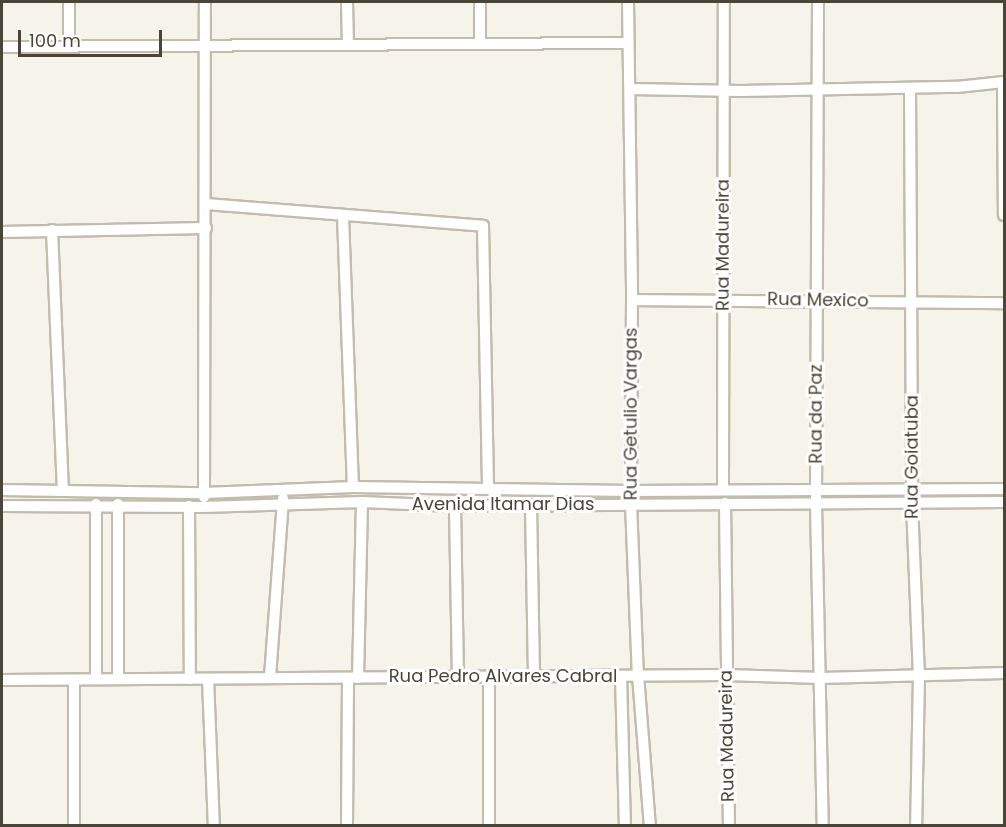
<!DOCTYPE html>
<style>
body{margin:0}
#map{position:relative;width:1006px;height:827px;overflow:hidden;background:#f6f3ea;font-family:Poppins,sans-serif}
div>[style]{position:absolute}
.roads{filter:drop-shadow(2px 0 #c3bcab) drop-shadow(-2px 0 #c3bcab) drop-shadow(0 2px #c3bcab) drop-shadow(0 -2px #c3bcab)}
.minor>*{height:10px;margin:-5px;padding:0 5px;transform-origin:5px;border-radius:5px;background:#fff}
span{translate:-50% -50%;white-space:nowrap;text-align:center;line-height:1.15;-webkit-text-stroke:6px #fff;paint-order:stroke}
.street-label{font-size:18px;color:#4b4537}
.frame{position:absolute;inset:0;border:3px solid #4b4537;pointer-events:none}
.scale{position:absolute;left:18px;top:30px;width:144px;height:27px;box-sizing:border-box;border:3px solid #4b4537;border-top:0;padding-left:8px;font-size:18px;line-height:21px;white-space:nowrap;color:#4b4537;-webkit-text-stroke:4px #fff;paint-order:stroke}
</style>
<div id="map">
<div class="roads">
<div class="minor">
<i style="left:69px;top:2px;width:44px;rotate:90deg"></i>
<i style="left:347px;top:2px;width:43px;rotate:88.7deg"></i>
<i style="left:628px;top:2px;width:298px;rotate:89.2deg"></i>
<i style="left:632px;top:300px;width:204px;rotate:90.3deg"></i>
<i style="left:631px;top:504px;width:171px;rotate:87.7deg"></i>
<i style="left:638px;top:675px;width:151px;rotate:85.5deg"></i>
<i style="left:818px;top:2px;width:502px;rotate:90.23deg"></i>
<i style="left:816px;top:504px;width:322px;rotate:88.8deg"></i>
<i style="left:480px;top:44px;width:42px;rotate:-90deg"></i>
<i style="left:2px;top:47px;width:626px;rotate:-0.37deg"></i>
<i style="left:1003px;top:82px;width:133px;rotate:89.6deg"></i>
<i style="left:910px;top:88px;width:415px;rotate:89.7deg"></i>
<i style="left:912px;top:503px;width:173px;rotate:87.7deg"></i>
<i style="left:919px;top:676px;width:150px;rotate:91.1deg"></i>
<i style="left:630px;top:89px;width:111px;rotate:1deg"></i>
<i style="left:741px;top:91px;width:216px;rotate:-1.1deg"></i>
<i style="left:957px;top:87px;width:47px;rotate:-6.1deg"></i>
<i style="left:206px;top:204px;width:278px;rotate:4.5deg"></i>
<i style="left:483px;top:226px;width:263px;rotate:88.9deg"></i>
<i style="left:343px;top:216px;width:271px;rotate:87.9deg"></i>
<i style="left:52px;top:230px;width:259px;rotate:87.6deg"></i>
<i style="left:2px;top:232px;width:204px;rotate:-1.1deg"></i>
<i style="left:632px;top:300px;width:372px;rotate:0.5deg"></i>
<i style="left:723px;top:489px;width:487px;rotate:-89.9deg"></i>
<i style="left:2px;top:490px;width:202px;rotate:0.9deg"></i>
<i style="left:204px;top:493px;width:149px;rotate:-2.3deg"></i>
<i style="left:353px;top:487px;width:278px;rotate:0.8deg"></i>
<i style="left:631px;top:491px;width:373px;rotate:-0.3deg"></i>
<i style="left:204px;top:497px;width:495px;rotate:-89.9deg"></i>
<i style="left:725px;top:503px;width:323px;rotate:89.3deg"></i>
<i style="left:118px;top:504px;width:175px;rotate:90deg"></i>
<i style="left:531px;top:505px;width:171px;rotate:89deg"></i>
<i style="left:2px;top:506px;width:201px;rotate:0.3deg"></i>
<i style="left:203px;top:507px;width:159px;rotate:-1.8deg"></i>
<i style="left:362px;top:502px;width:93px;rotate:2.5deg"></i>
<i style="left:455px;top:506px;width:549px;rotate:-0.42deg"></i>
<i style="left:189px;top:506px;width:173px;rotate:89.7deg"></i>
<i style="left:455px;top:506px;width:171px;rotate:89deg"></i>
<i style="left:621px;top:676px;width:150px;rotate:88.5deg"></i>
<i style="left:270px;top:677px;width:179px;rotate:-85.8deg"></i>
<i style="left:489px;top:677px;width:149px;rotate:90deg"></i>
<i style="left:358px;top:678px;width:176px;rotate:-88.7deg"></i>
<i style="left:96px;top:679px;width:175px;rotate:-90deg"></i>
<i style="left:208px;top:679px;width:147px;rotate:87.7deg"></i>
<i style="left:2px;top:680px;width:724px;rotate:-0.4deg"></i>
<i style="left:726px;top:675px;width:95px;rotate:1.8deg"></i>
<i style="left:821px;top:678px;width:183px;rotate:-1.6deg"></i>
<i style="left:74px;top:826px;width:146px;rotate:-90deg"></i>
<i style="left:347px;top:826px;width:148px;rotate:-89.6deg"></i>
</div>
</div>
<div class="street-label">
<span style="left:723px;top:245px;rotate:-90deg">Rua Madureira</span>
<span style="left:818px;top:300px;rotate:1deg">Rua Mexico</span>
<span style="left:631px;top:414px;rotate:-90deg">Rua Getulio Vargas</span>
<span style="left:816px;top:414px;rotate:-90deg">Rua da Paz</span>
<span style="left:912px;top:457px;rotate:-90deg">Rua Goiatuba</span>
<span style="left:503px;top:504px">Avenida Itamar Dias</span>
<span style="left:503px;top:676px">Rua Pedro Alvares Cabral</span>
<span style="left:727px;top:736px;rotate:-91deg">Rua Madureira</span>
</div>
<div class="frame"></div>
<div class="scale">100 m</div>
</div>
